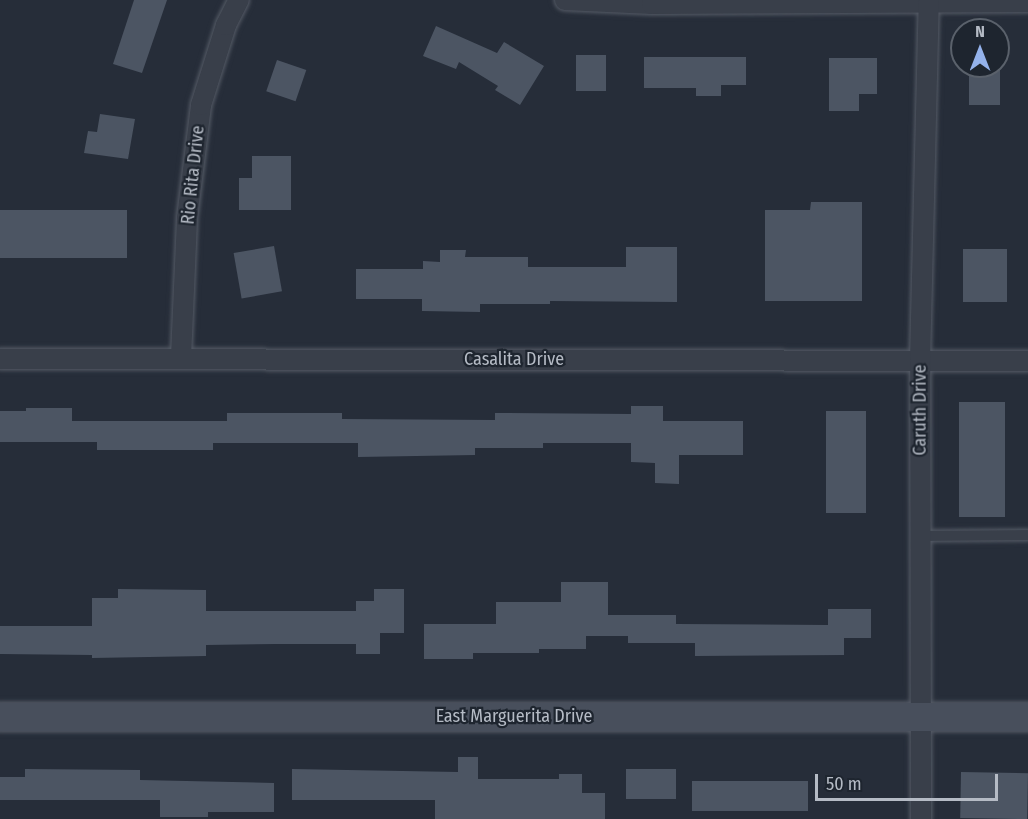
<!DOCTYPE html>
<html>
<head>
<meta charset="utf-8">
<style>
  body { margin:0 }
  #map { position:relative; width:1028px; height:819px; overflow:hidden; background:#262d39; font-family:"Fira Sans Condensed",sans-serif }
  div>[style] { position:absolute }
  [style*='--x'] { left:calc(var(--x)*1px); top:calc(var(--y)*1px); width:calc(var(--w)*1px); rotate:calc(var(--a)*1deg) }
  .building>* { inset:0; background:#4c5563; transform-origin:0 0 }
  .roads { filter:drop-shadow(0 0 2px #545a65) drop-shadow(0 0 2px #545a65) }
  .lane>* { height:10px; margin:-5px; padding:0 5px; transform-origin:5px; border-radius:5px; background:#393f4a }
  .street>* { height:20px; margin:-10px; padding:0 10px; transform-origin:10px; border-radius:10px; background:#393f4a }
  .secondary>* { height:28px; margin:-14px; padding:0 14px; transform-origin:14px; border-radius:14px; background:#484f5c }
  span { translate:-50% -50%; white-space:nowrap; text-align:center; line-height:1.15; -webkit-text-stroke:4.5px #1e252f; paint-order:stroke }
  .street-label { font-size:18px; color:#b5bbc5 }
  .north { position:absolute; left:950px; top:18px; width:60px; height:60px; box-sizing:border-box; background:#1e252f; border:2px solid #5a616b; border-radius:50%; rotate:0deg; font-size:16px; font-weight:700; line-height:24px; text-align:center; color:#b5bbc5 }
  .north::after { content:''; display:block; margin:auto; width:21px; height:27px; background:#94b2eb; clip-path:polygon(50% 0,100% 100%,50% 72%,0 100%) }
  .scale { position:absolute; left:815px; top:774px; width:183px; height:27px; box-sizing:border-box; border:3px solid #b5bbc5; border-top:0; padding-left:8px; font-size:18px; line-height:21px; white-space:nowrap; color:#b5bbc5; -webkit-text-stroke:4px #1e252f; paint-order:stroke }
</style>
</head>
<body>
<div id="map">
  <div class="building">
    <i style="clip-path:polygon(134px 0,167px 0,142px 73px,113px 64px)"></i>
    <i style="clip-path:polygon(436px 26px,497px 53px,504px 42px,544px 66px,520px 105px,495px 90px,498px 86px,459px 62px,456px 69px,423px 56px)"></i>
    <i style="left:576px;top:55px;width:30px;height:36px"></i>
    <i style="clip-path:polygon(644px 57px,746px 57px,746px 85px,721px 85px,721px 96px,696px 96px,696px 88px,644px 88px)"></i>
    <i style="clip-path:polygon(829px 58px,877px 58px,877px 94px,859px 94px,859px 111px,829px 111px)"></i>
    <i style="left:277px;top:60px;width:31px;height:33px;rotate:19deg"></i>
    <i style="left:969px;top:66px;width:31px;height:39px"></i>
    <i style="clip-path:polygon(100px 114px,135px 119px,128px 159px,84px 153px,88px 131px,97px 132px)"></i>
    <i style="clip-path:polygon(252px 156px,291px 156px,291px 210px,239px 210px,239px 178px,252px 178px)"></i>
    <i style="clip-path:polygon(811px 202px,862px 202px,862px 301px,765px 301px,765px 210px,810px 210px)"></i>
    <i style="left:0;top:210px;width:127px;height:48px"></i>
    <i style="left:274px;top:246px;width:46px;height:41px;rotate:80deg"></i>
    <i style="clip-path:polygon(626px 247px,677px 247px,677px 302px,550px 301px,550px 304px,480px 304px,480px 312px,422px 311px,422px 299px,356px 299px,356px 269px,423px 269px,423px 261px,440px 262px,440px 250px,466px 250px,465px 257px,528px 257px,528px 267px,626px 267px)"></i>
    <i style="left:963px;top:249px;width:44px;height:53px"></i>
    <i style="left:959px;top:402px;width:46px;height:115px"></i>
    <i style="clip-path:polygon(631px 406px,663px 406px,663px 421px,743px 421px,743px 455px,679px 455px,679px 484px,655px 483px,655px 463px,631px 462px,631px 443px,543px 443px,543px 448px,475px 448px,475px 455px,358px 457px,358px 443px,213px 443px,213px 450px,97px 450px,97px 442px,0 442px,0 411px,26px 411px,26px 408px,72px 408px,72px 421px,227px 421px,227px 413px,342px 413px,342px 419px,495px 420px,495px 413px,631px 414px)"></i>
    <i style="left:826px;top:411px;width:40px;height:102px"></i>
    <i style="clip-path:polygon(561px 582px,608px 582px,608px 615px,676px 615px,676px 624px,828px 625px,828px 609px,871px 609px,871px 638px,844px 638px,844px 655px,695px 656px,695px 643px,628px 643px,628px 636px,586px 636px,586px 649px,539px 649px,539px 653px,473px 653px,473px 659px,424px 659px,424px 624px,496px 624px,496px 602px,561px 602px)"></i>
    <i style="clip-path:polygon(118px 589px,206px 590px,206px 611px,356px 611px,356px 601px,374px 601px,374px 589px,404px 589px,404px 633px,380px 633px,380px 654px,356px 654px,356px 644px,276px 644px,206px 645px,206px 656px,92px 658px,92px 655px,0 654px,0 626px,92px 626px,92px 598px,118px 598px)"></i>
    <i style="clip-path:polygon(458px 757px,478px 757px,478px 779px,559px 779px,559px 774px,582px 774px,582px 793px,605px 793px,605px 819px,435px 819px,435px 800px,292px 800px,292px 769px,458px 772px)"></i>
    <i style="clip-path:polygon(25px 769px,140px 770px,140px 780px,274px 783px,274px 812px,208px 812px,208px 817px,160px 817px,160px 800px,0 800px,0 777px,25px 777px)"></i>
    <i style="left:626px;top:769px;width:50px;height:30px"></i>
    <i style="left:961px;top:772px;width:67px;height:46px;rotate:1deg"></i>
    <i style="left:692px;top:781px;width:116px;height:30px"></i>
  </div>
  <div class="roads">
    <div class="lane">
      <i style="--x:921;--y:536;--w:107;--a:-0.5"></i>
    </div>
    <div class="street">
      <i style="--x:565;--y:0;--w:87;--a:2.6"></i>
      <i style="--x:652;--y:4;--w:376;--a:-0.3"></i>
      <i style="--x:181;--y:357;--w:139;--a:-87.5"></i>
      <i style="--x:187;--y:218;--w:114;--a:-82.9"></i>
      <i style="--x:201;--y:105;--w:84;--a:-72.6"></i>
      <i style="--x:226;--y:25;--w:28;--a:-63"></i>
      <i style="--x:0;--y:359;--w:1028;--a:0.11"></i>
      <i style="--x:921;--y:819;--w:458;--a:-90.1"></i>
      <i style="--x:920;--y:361;--w:359;--a:-88.6"></i>
    </div>
    <div class="secondary">
      <i style="--x:0;--y:717;--w:1028;--a:0"></i>
    </div>
  </div>
  <div class="street-label">
    <span style="left:193px;top:175px;rotate:-84deg">Rio Rita Drive</span>
    <span style="left:514px;top:359px">Casalita Drive</span>
    <span style="left:920px;top:410px;rotate:-90deg">Caruth Drive</span>
    <span style="left:514px;top:716px">East Marguerita Drive</span>
  </div>
  <div class="north">N</div>
  <div class="scale">50 m</div>
</div>
</body>
</html>
